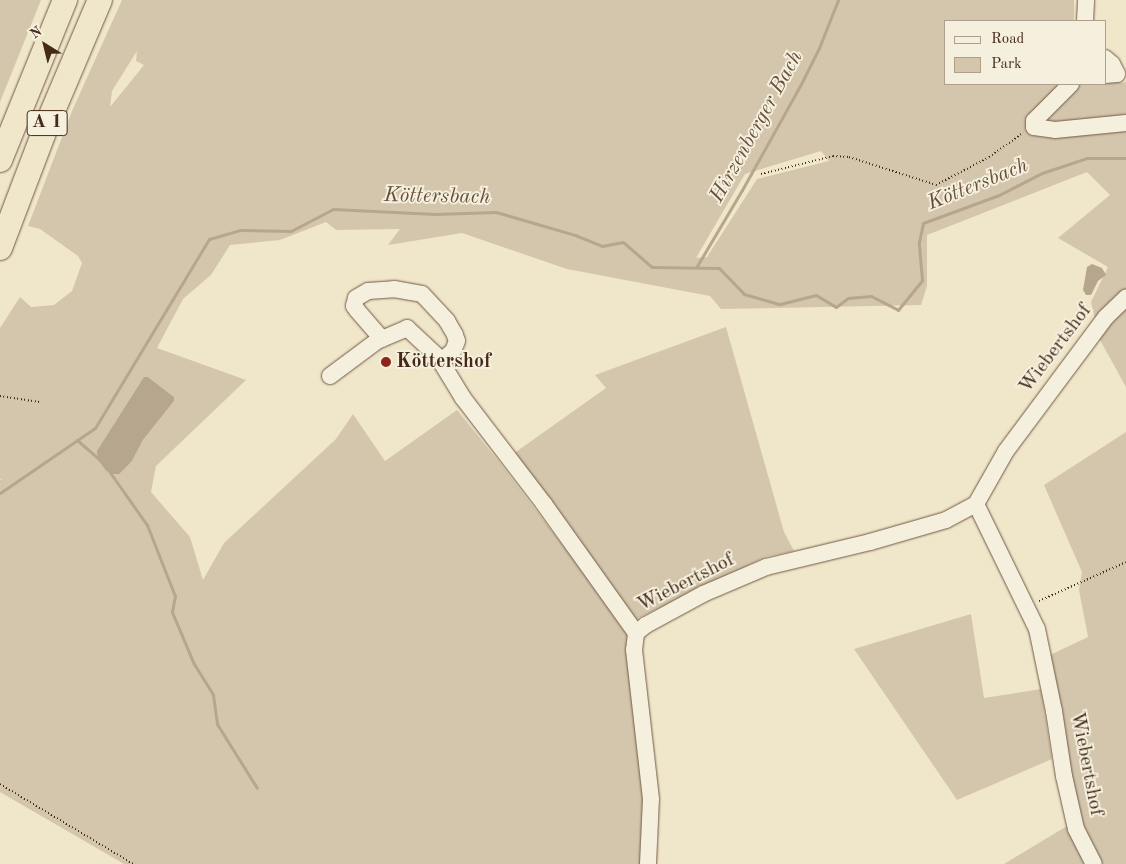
<!DOCTYPE html>
<html>
<head>
<meta charset="utf-8">
<style>
  body { margin:0 }
  #map { position:relative; width:1126px; height:864px; overflow:hidden; background:#f0e6ca; font-family:"Old Standard TT",serif }
  div>[style] { position:absolute }
  [style*='--x'] { left:calc(var(--x)*1px); top:calc(var(--y)*1px); width:calc(var(--w)*1px); rotate:calc(var(--a)*1deg) }
  .green>* { inset:0; background:#d3c6ac }
  .water>* { inset:0; background:#b6a68d }
  .stream>* { height:3px; margin:-1.5px; padding:0 1.5px; transform-origin:1.5px; border-radius:1.5px; background:#b6a68d }
  .path>* { height:2px; margin-top:-1px; transform-origin:0; background:repeating-linear-gradient(90deg,#452a18 0 1px,transparent 0 3.5px) }
  .roads { filter:drop-shadow(0 0 1px #705944) drop-shadow(0 0 1px #705944) }
  .minor>* { height:16px; margin:-8px; padding:0 8px; transform-origin:8px; border-radius:8px; background:#f5efdd }
  .highway>* { height:24px; margin:-12px; padding:0 12px; transform-origin:12px; border-radius:12px; background:#f0e6ca }
  .dots>* { width:14px; height:14px; translate:-50% -50%; box-sizing:border-box; border:2px solid #f5efdd; border-radius:50% }
  span { translate:-50% -50%; white-space:nowrap; text-align:center; line-height:1.15; -webkit-text-stroke:4px #f5efdd; paint-order:stroke }
  .shield-label span { padding:1px 4px; background:#f5efdd; border:1px solid; border-radius:4px; -webkit-text-stroke-width:0 }
  .shield-label { font-size:19px; color:#452a18; font-weight:700 }
  .street-label { font-size:20px; color:#452a18 }
  .poi-label { font-size:20px; color:#452a18; font-weight:700 }
  .left { translate:0 -50%; text-align:left }
  .water-label { font-size:21px; color:#674f3b; font-style:italic }
  .legend { position:absolute; left:944px; top:20px; width:162px; height:65px; box-sizing:border-box; background:#f5efdd; border:1px solid #afa08e; margin:0; padding:6px 9px; list-style:none; font-size:15px; color:#452a18 }
  .legend li { display:flex; align-items:center; gap:10px; height:25px }
  .legend b { width:25px; border:1px solid #afa08e }
  .north { position:absolute; left:20px; top:20px; width:50px; height:50px; -webkit-text-stroke:4px #f5efdd; paint-order:stroke; rotate:324deg; font-size:14px; font-weight:700; line-height:20px; text-align:center; color:#452a18 }
  .north::after { content:''; display:block; margin:auto; width:18px; height:22px; background:#452a18; clip-path:polygon(50% 0,100% 100%,50% 72%,0 100%) }
</style>
</head>
<body>
<div id="map">
  <div class="green">
    <i style="clip-path:polygon(0 0,41px 0,0 102px)"></i>
    <i style="clip-path:polygon(evenodd,122px 0,1074px 0,1074px 21px,945px 21px,945px 84px,1105px 84px,1105px 71px,1121px 83px,1126px 82px,1126px 387px,1100px 340px,1091px 302px,1108px 267px,1058px 238px,1110px 195px,1087px 172px,927px 235px,927px 286px,921px 305px,721px 309px,710px 296px,567px 269px,462px 233px,388px 245px,400px 229px,336px 230px,326px 222px,280px 240px,230px 245px,211px 275px,183px 299px,157px 348px,246px 380px,156px 466px,151px 492px,190px 537px,203px 580px,224px 543px,336px 439px,353px 414px,385px 461px,457px 410px,500px 463px,626px 628px,644px 800px,641px 864px,124px 864px,0 792px,0 480px,2px 480px,0 479px,0 328px,20px 297px,31px 307px,54px 305px,72px 291px,82px 263px,78px 256px,40px 229px,28px 226px,72px 111px,122px 0,137px 51px,136px 61px,144px 65px,110px 107px,112px 91px,137px 51px,122px 0,821px 151px,829px 161px,757px 179px,707px 257px,696px 258px,745px 174px,821px 151px,122px 0,148px 377px,174px 397px,174px 401px,143px 440px,132px 461px,113px 474px,106px 471px,98px 460px,148px 377px)"></i>
    <i style="clip-path:polygon(726px 327px,784px 532px,794px 551px,765px 557px,634px 620px,513px 454px,606px 388px,595px 375px)"></i>
    <i style="clip-path:polygon(1126px 432px,1126px 864px,1100px 864px,1080px 826px,1050px 655px,1088px 637px,1079px 590px,1082px 572px,1044px 485px)"></i>
    <i style="clip-path:polygon(971px 614px,984px 698px,1041px 689px,1052px 759px,957px 800px,854px 649px)"></i>
    <i style="clip-path:polygon(1067px 826px,1087px 864px,1004px 864px)"></i>
  </div>
  <div class="water">
    <i style="clip-path:polygon(1092px 264px,1102px 268px,1106px 275px,1098px 281px,1091px 295px,1086px 295px,1083px 290px,1087px 267px)"></i>
    <i style="clip-path:polygon(144px 377px,148px 377px,174px 397px,174px 401px,143px 440px,132px 461px,119px 474px,113px 474px,106px 471px,98px 460px,97px 451px)"></i>
  </div>
  <div class="stream">
    <i style="--x:697;--y:266;--w:88;--a:-59.4"></i>
    <i style="--x:742;--y:190;--w:121;--a:-60.9"></i>
    <i style="--x:801;--y:84;--w:40;--a:-63.4"></i>
    <i style="--x:819;--y:48;--w:52;--a:-68.4"></i>
    <i style="--x:77;--y:440;--w:30;--a:41"></i>
    <i style="--x:109;--y:471;--w:66;--a:54.9"></i>
    <i style="--x:147;--y:525;--w:76;--a:68.5"></i>
    <i style="--x:175;--y:596;--w:16;--a:101"></i>
    <i style="--x:172;--y:612;--w:56;--a:67.1"></i>
    <i style="--x:194;--y:664;--w:36;--a:58"></i>
    <i style="--x:213;--y:695;--w:29;--a:82"></i>
    <i style="--x:217;--y:724;--w:75;--a:58"></i>
    <i style="--x:0;--y:493;--w:115;--a:-34.4"></i>
    <i style="--x:95;--y:428;--w:221;--a:-58.9"></i>
    <i style="--x:209;--y:239;--w:32;--a:-16"></i>
    <i style="--x:240;--y:230;--w:51;--a:1.1"></i>
    <i style="--x:291;--y:231;--w:47;--a:-27.6"></i>
    <i style="--x:333;--y:209;--w:102;--a:2.8"></i>
    <i style="--x:435;--y:214;--w:61;--a:-1.9"></i>
    <i style="--x:496;--y:212;--w:82;--a:16.2"></i>
    <i style="--x:575;--y:235;--w:29;--a:22"></i>
    <i style="--x:602;--y:246;--w:21;--a:-11"></i>
    <i style="--x:623;--y:242;--w:38;--a:41"></i>
    <i style="--x:652;--y:267;--w:67;--a:0.9"></i>
    <i style="--x:719;--y:268;--w:36;--a:46"></i>
    <i style="--x:744;--y:294;--w:37;--a:16"></i>
    <i style="--x:780;--y:304;--w:37;--a:-14"></i>
    <i style="--x:816;--y:295;--w:23;--a:31"></i>
    <i style="--x:836;--y:307;--w:15;--a:-37"></i>
    <i style="--x:848;--y:298;--w:23;--a:-5"></i>
    <i style="--x:871;--y:296;--w:30;--a:27"></i>
    <i style="--x:898;--y:310;--w:38;--a:-51"></i>
    <i style="--x:922;--y:280;--w:38;--a:-95"></i>
    <i style="--x:919;--y:242;--w:19;--a:-78"></i>
    <i style="--x:923;--y:223;--w:81;--a:-20.2"></i>
    <i style="--x:999;--y:195;--w:48;--a:-27.1"></i>
    <i style="--x:1042;--y:173;--w:47;--a:-18.4"></i>
    <i style="--x:1087;--y:158;--w:39;--a:0"></i>
  </div>
  <div class="path">
    <i style="--x:761;--y:174;--w:74;--a:-14"></i>
    <i style="--x:833;--y:156;--w:16;--a:4"></i>
    <i style="--x:849;--y:157;--w:91;--a:17.8"></i>
    <i style="--x:936;--y:185;--w:60;--a:-27.8"></i>
    <i style="--x:989;--y:157;--w:42;--a:-35.2"></i>
    <i style="--x:0;--y:396;--w:40;--a:8.5"></i>
    <i style="--x:1039;--y:601;--w:95;--a:-24.1"></i>
    <i style="--x:0;--y:784;--w:155;--a:31"></i>
  </div>
  <div class="roads">
    <div class="minor">
      <i style="--x:1085;--y:21;--w:21;--a:-87"></i>
      <i style="--x:1105;--y:58;--w:9;--a:41"></i>
      <i style="--x:1112;--y:64;--w:11;--a:63"></i>
      <i style="--x:1117;--y:74;--w:12;--a:175"></i>
      <i style="--x:1071;--y:84;--w:52;--a:135"></i>
      <i style="--x:1034;--y:121;--w:6;--a:90"></i>
      <i style="--x:1034;--y:127;--w:21;--a:8"></i>
      <i style="--x:1055;--y:130;--w:71;--a:-5.6"></i>
      <i style="--x:382;--y:339;--w:38;--a:-131"></i>
      <i style="--x:357;--y:310;--w:5;--a:-127"></i>
      <i style="--x:354;--y:306;--w:8;--a:-76"></i>
      <i style="--x:356;--y:298;--w:14;--a:-30"></i>
      <i style="--x:368;--y:291;--w:26;--a:-4"></i>
      <i style="--x:394;--y:289;--w:28;--a:10"></i>
      <i style="--x:422;--y:294;--w:37;--a:47"></i>
      <i style="--x:447;--y:321;--w:16;--a:60"></i>
      <i style="--x:455;--y:335;--w:6;--a:72"></i>
      <i style="--x:457;--y:341;--w:11;--a:112"></i>
      <i style="--x:453;--y:351;--w:16;--a:140"></i>
      <i style="--x:330;--y:376;--w:59;--a:-36.7"></i>
      <i style="--x:377;--y:341;--w:33;--a:-23"></i>
      <i style="--x:407;--y:328;--w:42;--a:43.1"></i>
      <i style="--x:438;--y:357;--w:48;--a:58.6"></i>
      <i style="--x:463;--y:398;--w:133;--a:52.6"></i>
      <i style="--x:544;--y:504;--w:158;--a:54.5"></i>
      <i style="--x:976;--y:504;--w:139;--a:64"></i>
      <i style="--x:1037;--y:629;--w:84;--a:78.3"></i>
      <i style="--x:1054;--y:711;--w:66;--a:81.3"></i>
      <i style="--x:1064;--y:776;--w:54;--a:77.2"></i>
      <i style="--x:1076;--y:829;--w:39;--a:63"></i>
      <i style="--x:648;--y:864;--w:65;--a:-87.4"></i>
      <i style="--x:651;--y:799;--w:150;--a:-96.5"></i>
      <i style="--x:634;--y:650;--w:17;--a:-83"></i>
      <i style="--x:636;--y:633;--w:13;--a:-39"></i>
      <i style="--x:646;--y:625;--w:65;--a:-28.5"></i>
      <i style="--x:703;--y:594;--w:69;--a:-23.2"></i>
      <i style="--x:766;--y:567;--w:107;--a:-13.5"></i>
      <i style="--x:870;--y:542;--w:79;--a:-16.1"></i>
      <i style="--x:946;--y:520;--w:34;--a:-28"></i>
      <i style="--x:976;--y:504;--w:61;--a:-60.5"></i>
      <i style="--x:1006;--y:451;--w:167;--a:-53.3"></i>
      <i style="--x:1106;--y:317;--w:28;--a:-44"></i>
    </div>
    <div class="highway">
      <i style="--x:0;--y:160;--w:173;--a:-67.9"></i>
      <i style="--x:0;--y:248;--w:129;--a:-69.2"></i>
      <i style="--x:46;--y:127;--w:138;--a:-67"></i>
    </div>
  </div>
  <div class="dots">
    <i style="left:386px;top:362px;background:#8f2418"></i>
  </div>
  <div class="shield-label">
    <span style="left:47px;top:123px">A 1</span>
  </div>
  <div class="street-label">
    <span style="left:1056px;top:349px;rotate:-53deg">Wiebertshof</span>
    <span style="left:686px;top:583px;rotate:-27deg">Wiebertshof</span>
    <span style="left:1086px;top:764px;rotate:79deg">Wiebertshof</span>
  </div>
  <div class="poi-label">
    <span class="left" style="left:396px;top:362px">Köttershof</span>
  </div>
  <div class="water-label">
    <span style="left:757px;top:127px;rotate:-61deg">Hirzenberger Bach</span>
    <span style="left:978px;top:185px;rotate:-22deg">Köttersbach</span>
    <span style="left:437px;top:197px;rotate:1deg">Köttersbach</span>
  </div>
  <ul class="legend">
  <li><b style="height:6px;background:#f5efdd"></b>Road</li>
  <li><b style="height:14px;background:#d3c6ac"></b>Park</li>
  </ul>
  <div class="north">N</div>
</div>
</body>
</html>
